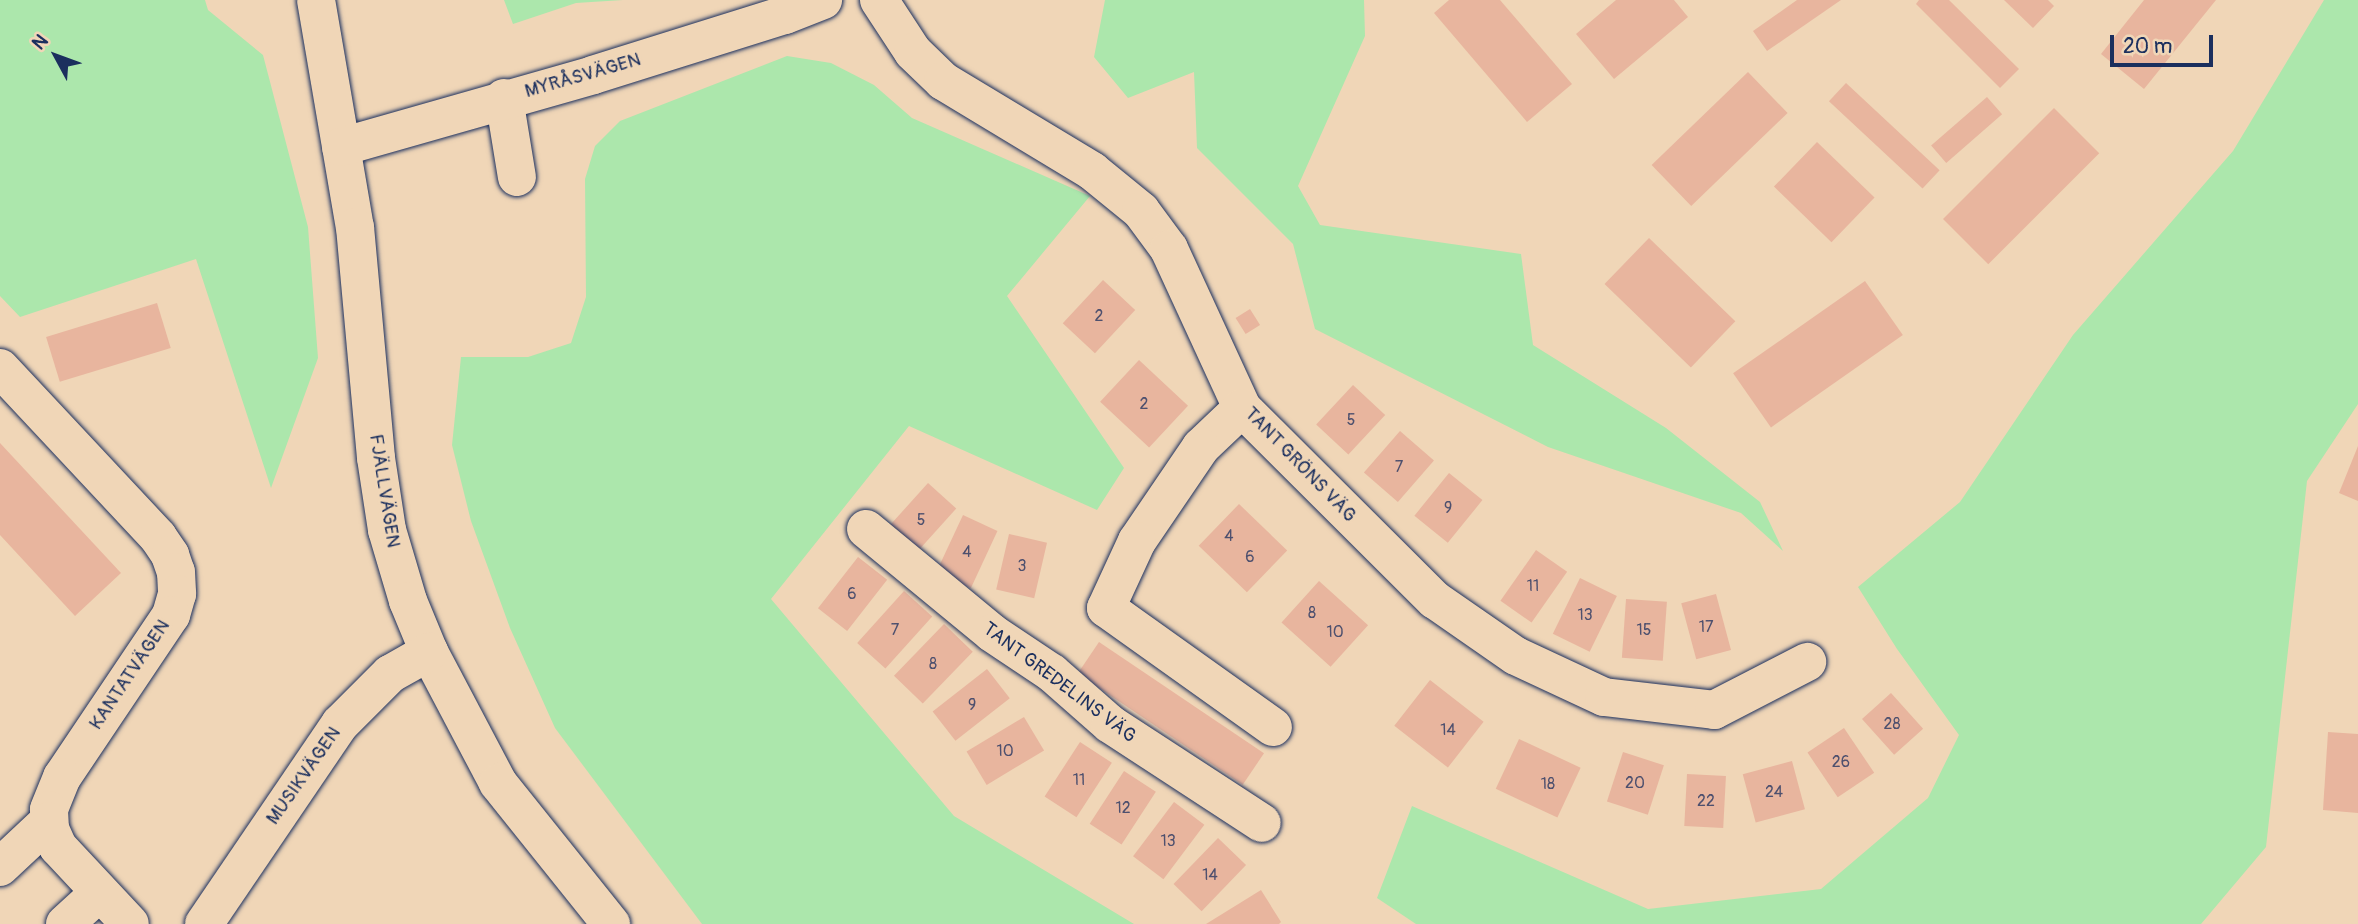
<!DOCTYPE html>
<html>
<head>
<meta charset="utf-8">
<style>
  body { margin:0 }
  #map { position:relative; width:2358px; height:924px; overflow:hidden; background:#f0d6b7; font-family:Pangolin,sans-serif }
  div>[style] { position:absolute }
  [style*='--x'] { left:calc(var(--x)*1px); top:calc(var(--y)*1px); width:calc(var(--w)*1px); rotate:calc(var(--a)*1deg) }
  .green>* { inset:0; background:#ace7ac }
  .building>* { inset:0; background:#e8b59e; transform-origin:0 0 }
  .roads { filter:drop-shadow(0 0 2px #1b2f5e) drop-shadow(0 0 2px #1b2f5e) }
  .minor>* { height:38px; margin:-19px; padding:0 19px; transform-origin:19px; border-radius:19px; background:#f0d6b7 }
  span { translate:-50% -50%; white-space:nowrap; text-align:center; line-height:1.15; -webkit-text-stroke:5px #f0d6b7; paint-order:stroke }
  .number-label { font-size:16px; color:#4e506e }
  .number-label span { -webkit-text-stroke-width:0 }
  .street-label { font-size:19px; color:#1b2f5e }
  .north { position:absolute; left:21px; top:21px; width:70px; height:70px; -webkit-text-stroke:5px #f0d6b7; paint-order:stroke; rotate:311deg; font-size:19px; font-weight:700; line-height:28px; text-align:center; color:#1b2f5e }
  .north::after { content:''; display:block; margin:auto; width:24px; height:32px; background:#1b2f5e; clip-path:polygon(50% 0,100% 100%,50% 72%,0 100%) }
  .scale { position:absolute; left:2110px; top:35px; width:103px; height:32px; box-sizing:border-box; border:4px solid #1b2f5e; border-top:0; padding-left:9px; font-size:21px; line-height:24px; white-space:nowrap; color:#1b2f5e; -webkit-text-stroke:5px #f0d6b7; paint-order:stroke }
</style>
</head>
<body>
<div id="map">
  <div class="green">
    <i style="clip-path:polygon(0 0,205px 0,208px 10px,263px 55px,308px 227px,318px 358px,271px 488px,196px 259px,20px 317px,0 296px)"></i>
    <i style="clip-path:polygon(504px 0,623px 0,576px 3px,513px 24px)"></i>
    <i style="clip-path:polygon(1105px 0,1364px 0,1365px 36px,1298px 186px,1320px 225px,1521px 254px,1533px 345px,1666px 428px,1760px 502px,1783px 551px,1741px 513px,1548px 447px,1315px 329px,1293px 244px,1197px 148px,1194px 72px,1128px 98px,1094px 57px)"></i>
    <i style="clip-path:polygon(2324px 0,2358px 0,2358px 404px,2307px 481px,2266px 847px,2201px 924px,1416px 924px,1377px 898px,1412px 806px,1648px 909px,1821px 889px,1928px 798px,1959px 735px,1897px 649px,1858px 587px,1960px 502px,2073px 335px,2233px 151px)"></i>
    <i style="clip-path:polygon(787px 56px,831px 63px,874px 85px,912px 118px,1090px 196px,1007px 296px,1124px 468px,1097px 510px,909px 426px,771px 599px,954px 816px,1134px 924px,702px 924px,555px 728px,510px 628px,471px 521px,452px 445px,461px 357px,528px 357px,571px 343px,586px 297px,585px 179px,595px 146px,620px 121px)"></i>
  </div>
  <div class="building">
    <i style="clip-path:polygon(1449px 0,1500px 0,1572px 84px,1527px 122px,1434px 13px)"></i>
    <i style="clip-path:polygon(1616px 0,1674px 0,1688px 17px,1614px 79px,1576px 34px)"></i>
    <i style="clip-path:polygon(1797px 0,1841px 0,1767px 51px,1753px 31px)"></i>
    <i style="clip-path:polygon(1919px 0,1949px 0,2019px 69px,2000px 88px,1916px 4px)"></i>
    <i style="clip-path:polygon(2004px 0,2048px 0,2054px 6px,2033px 28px)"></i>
    <i style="clip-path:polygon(2144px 0,2216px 0,2144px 89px,2101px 54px)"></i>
    <i style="left:1748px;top:72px;width:57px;height:134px;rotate:46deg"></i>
    <i style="left:1846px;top:83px;width:128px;height:25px;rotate:43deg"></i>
    <i style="left:1987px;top:97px;width:23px;height:74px;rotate:49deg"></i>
    <i style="left:2054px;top:108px;width:64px;height:157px;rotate:45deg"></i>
    <i style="left:1817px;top:142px;width:80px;height:62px;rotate:44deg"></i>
    <i style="left:1649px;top:238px;width:120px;height:64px;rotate:44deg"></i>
    <i style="left:1103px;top:280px;width:44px;height:59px;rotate:43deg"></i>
    <i style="left:1865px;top:281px;width:66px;height:161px;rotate:55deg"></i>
    <i style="left:157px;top:303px;width:47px;height:116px;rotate:73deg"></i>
    <i style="left:1250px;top:309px;width:19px;height:17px;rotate:58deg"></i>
    <i style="left:1139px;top:360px;width:67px;height:57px;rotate:43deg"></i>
    <i style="left:1353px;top:385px;width:44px;height:54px;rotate:43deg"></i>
    <i style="left:1400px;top:431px;width:45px;height:55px;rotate:41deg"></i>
    <i style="clip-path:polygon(0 443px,121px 573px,75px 616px,0 535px)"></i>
    <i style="clip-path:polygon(2358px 446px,2358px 501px,2339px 493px)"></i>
    <i style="left:1449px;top:473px;width:43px;height:55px;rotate:39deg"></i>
    <i style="left:928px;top:483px;width:38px;height:65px;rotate:42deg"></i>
    <i style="left:1239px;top:504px;width:67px;height:58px;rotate:44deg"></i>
    <i style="left:963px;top:515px;width:38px;height:63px;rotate:25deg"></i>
    <i style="left:1009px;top:534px;width:39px;height:57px;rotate:13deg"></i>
    <i style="left:1536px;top:550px;width:38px;height:62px;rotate:35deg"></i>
    <i style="left:858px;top:557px;width:37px;height:65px;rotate:38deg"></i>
    <i style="left:1580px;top:578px;width:41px;height:62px;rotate:26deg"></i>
    <i style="left:1319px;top:581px;width:66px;height:56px;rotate:42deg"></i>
    <i style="left:904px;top:591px;width:38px;height:70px;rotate:42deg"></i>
    <i style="left:1716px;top:594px;width:58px;height:36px;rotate:75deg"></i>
    <i style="left:1626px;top:599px;width:41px;height:59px;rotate:4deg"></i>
    <i style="left:944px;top:624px;width:40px;height:72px;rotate:44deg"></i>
    <i style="left:1099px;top:642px;width:199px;height:38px;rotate:34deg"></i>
    <i style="left:987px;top:669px;width:37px;height:69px;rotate:52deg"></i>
    <i style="left:1430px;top:680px;width:68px;height:58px;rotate:38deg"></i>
    <i style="left:1891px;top:693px;width:48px;height:39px;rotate:48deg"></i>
    <i style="left:1024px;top:717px;width:39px;height:67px;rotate:59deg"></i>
    <i style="left:1844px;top:728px;width:54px;height:44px;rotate:56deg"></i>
    <i style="clip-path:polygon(2328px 732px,2358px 734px,2358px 813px,2323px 810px)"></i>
    <i style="left:1519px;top:739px;width:68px;height:55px;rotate:25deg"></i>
    <i style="left:1080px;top:742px;width:38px;height:65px;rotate:33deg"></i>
    <i style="left:1623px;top:752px;width:43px;height:52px;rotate:18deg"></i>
    <i style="left:1792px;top:761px;width:50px;height:51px;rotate:75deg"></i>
    <i style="left:1124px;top:771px;width:38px;height:63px;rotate:33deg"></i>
    <i style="left:1687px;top:774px;width:39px;height:52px;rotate:3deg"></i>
    <i style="left:1174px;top:802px;width:38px;height:68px;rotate:37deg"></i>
    <i style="left:1218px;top:838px;width:39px;height:64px;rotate:44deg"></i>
    <i style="clip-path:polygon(1261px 890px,1281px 922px,1279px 924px,1206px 924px)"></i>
  </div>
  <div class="roads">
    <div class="minor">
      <i style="--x:316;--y:0;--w:230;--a:80.3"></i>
      <i style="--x:355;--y:227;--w:232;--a:84.8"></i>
      <i style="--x:376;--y:458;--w:73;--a:81.3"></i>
      <i style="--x:387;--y:530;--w:74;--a:73.5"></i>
      <i style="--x:408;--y:601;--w:55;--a:67.6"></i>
      <i style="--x:429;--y:652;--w:148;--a:62.2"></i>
      <i style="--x:498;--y:783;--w:181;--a:51.3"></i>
      <i style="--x:879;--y:0;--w:62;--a:56.8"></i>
      <i style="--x:913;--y:52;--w:42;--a:44"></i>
      <i style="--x:943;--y:81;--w:174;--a:31.1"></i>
      <i style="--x:1092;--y:171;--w:63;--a:39.2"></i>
      <i style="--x:1141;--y:211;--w:47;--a:53.6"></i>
      <i style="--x:1169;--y:249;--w:175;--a:65.3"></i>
      <i style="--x:1242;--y:408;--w:272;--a:44.9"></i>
      <i style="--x:1435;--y:600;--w:98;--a:34.7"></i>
      <i style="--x:1516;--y:656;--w:97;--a:25"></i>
      <i style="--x:1604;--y:697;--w:111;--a:6.7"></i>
      <i style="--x:1714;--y:710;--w:105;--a:-27.3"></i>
      <i style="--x:504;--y:98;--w:80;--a:80.7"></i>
      <i style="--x:341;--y:147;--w:262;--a:-15.9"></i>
      <i style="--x:593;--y:75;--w:201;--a:-17.4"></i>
      <i style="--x:785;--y:15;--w:41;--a:-21.5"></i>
      <i style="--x:0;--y:368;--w:231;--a:46.9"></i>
      <i style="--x:158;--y:537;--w:22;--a:56"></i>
      <i style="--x:170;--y:555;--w:18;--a:71"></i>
      <i style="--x:176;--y:572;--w:22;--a:87"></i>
      <i style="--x:177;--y:594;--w:22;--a:106"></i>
      <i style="--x:171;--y:615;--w:195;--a:123.9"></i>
      <i style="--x:62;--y:777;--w:35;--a:112"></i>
      <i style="--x:49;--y:810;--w:19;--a:87"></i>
      <i style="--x:50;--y:829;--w:20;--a:66"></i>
      <i style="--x:58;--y:847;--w:105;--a:46.9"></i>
      <i style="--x:1242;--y:408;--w:57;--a:136.4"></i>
      <i style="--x:1201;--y:447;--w:114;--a:124.2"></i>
      <i style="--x:1137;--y:541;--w:74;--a:114.8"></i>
      <i style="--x:1106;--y:608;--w:205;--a:35.5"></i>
      <i style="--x:866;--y:529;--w:163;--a:39.5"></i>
      <i style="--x:992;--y:633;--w:72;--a:33.7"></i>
      <i style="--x:1052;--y:673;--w:77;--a:41.3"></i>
      <i style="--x:1110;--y:724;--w:181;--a:33.1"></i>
      <i style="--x:0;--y:867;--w:67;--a:-43.2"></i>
      <i style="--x:65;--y:924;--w:46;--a:-42.4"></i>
      <i style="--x:204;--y:924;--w:242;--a:-55.8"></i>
      <i style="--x:340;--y:724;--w:71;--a:-45"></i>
      <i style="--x:390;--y:674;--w:45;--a:-29.4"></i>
    </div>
  </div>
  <div class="number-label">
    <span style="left:1099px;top:316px">2</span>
    <span style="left:1144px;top:404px">2</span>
    <span style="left:1351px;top:420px">5</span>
    <span style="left:1399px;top:467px">7</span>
    <span style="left:1448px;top:508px">9</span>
    <span style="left:921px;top:520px">5</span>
    <span style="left:1229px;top:536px">4</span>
    <span style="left:967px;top:552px">4</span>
    <span style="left:1250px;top:557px">6</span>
    <span style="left:1022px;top:566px">3</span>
    <span style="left:1533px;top:586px">11</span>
    <span style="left:852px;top:594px">6</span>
    <span style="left:1312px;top:613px">8</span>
    <span style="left:1585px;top:615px">13</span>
    <span style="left:1706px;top:627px">17</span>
    <span style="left:895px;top:630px">7</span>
    <span style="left:1644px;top:630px">15</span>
    <span style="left:1335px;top:632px">10</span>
    <span style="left:933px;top:664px">8</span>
    <span style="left:972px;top:705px">9</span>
    <span style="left:1892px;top:724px">28</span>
    <span style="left:1448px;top:730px">14</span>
    <span style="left:1005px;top:751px">10</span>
    <span style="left:1841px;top:762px">26</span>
    <span style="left:1079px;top:780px">11</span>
    <span style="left:1635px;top:783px">20</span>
    <span style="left:1548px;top:784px">18</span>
    <span style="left:1774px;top:792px">24</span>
    <span style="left:1706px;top:801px">22</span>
    <span style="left:1123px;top:808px">12</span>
    <span style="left:1168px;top:841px">13</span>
    <span style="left:1210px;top:875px">14</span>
  </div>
  <div class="street-label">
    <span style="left:583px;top:76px;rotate:-16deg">MYRÅSVÄGEN</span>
    <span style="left:1300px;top:465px;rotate:46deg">TANT GRÖNS VÄG</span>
    <span style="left:384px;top:491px;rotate:81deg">FJÄLLVÄGEN</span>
    <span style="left:130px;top:675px;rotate:-56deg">KANTATVÄGEN</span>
    <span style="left:1059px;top:683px;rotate:37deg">TANT GREDELINS VÄG</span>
    <span style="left:304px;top:776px;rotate:-55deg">MUSIKVÄGEN</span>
  </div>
  <div class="north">N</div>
  <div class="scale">20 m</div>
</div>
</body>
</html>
